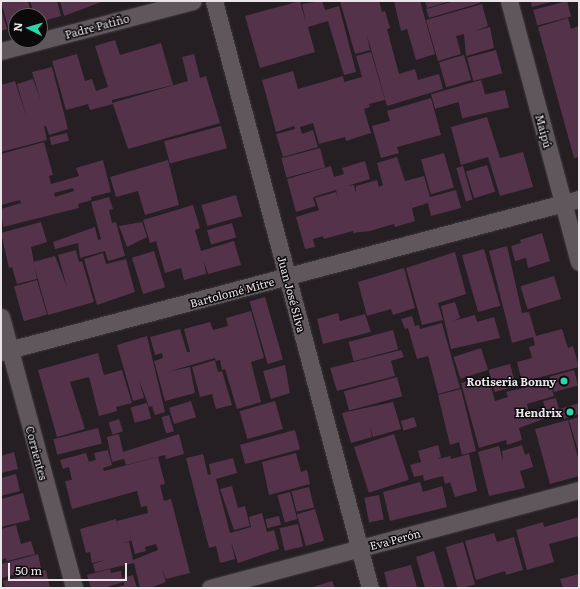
<!DOCTYPE html>
<html>
<head>
<meta charset="utf-8">
<style>
  body { margin:0 }
  #map { position:relative; width:580px; height:589px; overflow:hidden; background:#251e23; font-family:Literata,serif }
  div>[style] { position:absolute }
  [style*='--x'] { left:calc(var(--x)*1px); top:calc(var(--y)*1px); width:calc(var(--w)*1px); rotate:calc(var(--a)*1deg) }
  .building>* { inset:0; background:#54334a; transform-origin:0 0 }
  .roads { filter:drop-shadow(0 0 1px #3e393c) drop-shadow(0 0 1px #3e393c) }
  .street>* { height:17px; margin:-8.5px; padding:0 8.5px; transform-origin:8.5px; border-radius:8.5px; background:#5f575c }
  .dots>* { width:11px; height:11px; translate:-50% -50%; box-sizing:border-box; border:2px solid #0c090b; border-radius:50% }
  span { translate:-50% -50%; white-space:nowrap; text-align:center; line-height:1.15; -webkit-text-stroke:3px #0c090b; paint-order:stroke }
  .street-label { font-size:11px; color:#e9e5e8 }
  .poi-label { font-size:11px; color:#e9e5e8; font-weight:700 }
  .right { translate:-100% -50%; text-align:right }
  .frame { position:absolute; inset:0; border:2px solid #e9e5e8; pointer-events:none }
  .north { position:absolute; left:8px; top:8px; width:40px; height:40px; box-sizing:border-box; background:#0c090b; border:1px solid #646163; border-radius:50%; rotate:275deg; font-size:11px; font-weight:700; line-height:16px; text-align:center; color:#e9e5e8 }
  .north::after { content:''; display:block; margin:auto; width:14px; height:18px; background:#2ed4aa; clip-path:polygon(50% 0,100% 100%,50% 72%,0 100%) }
  .scale { position:absolute; left:8px; top:563px; width:119px; height:18px; box-sizing:border-box; border:2px solid #e9e5e8; border-top:0; padding-left:5px; font-size:12px; line-height:14px; white-space:nowrap; color:#e9e5e8; -webkit-text-stroke:3px #0c090b; paint-order:stroke }
</style>
</head>
<body>
<div id="map">
  <div class="building">
    <i style="clip-path:polygon(1px 1px,28px 1px,32px 16px,16px 16px,16px 25px,8px 27px)"></i>
    <i style="clip-path:polygon(30px 1px,57px 1px,61px 16px,40px 22px,40px 16px,35px 16px)"></i>
    <i style="clip-path:polygon(60px 1px,104px 1px,64px 16px)"></i>
    <i style="clip-path:polygon(300px 1px,306px 23px,302px 4px,322px 1px,325px 10px,339px 6px,356px 72px,344px 75px,328px 21px,308px 27px,315px 52px,260px 68px,245px 16px)"></i>
    <i style="clip-path:polygon(340px 1px,379px 1px,382px 12px,385px 11px,390px 28px,387px 29px,399px 74px,415px 69px,418px 80px,439px 74px,443px 89px,387px 106px,367px 35px,370px 50px,355px 54px)"></i>
    <i style="clip-path:polygon(394px 1px,420px 1px,435px 54px,416px 60px,407px 29px,401px 31px)"></i>
    <i style="clip-path:polygon(425px 1px,451px 1px,427px 8px)"></i>
    <i style="clip-path:polygon(455px 1px,479px 1px,480px 3px,429px 18px,426px 9px)"></i>
    <i style="clip-path:polygon(531px 1px,555px 1px,532px 7px)"></i>
    <i style="left:567px;top:1px;width:16px;height:35px;rotate:75deg"></i>
    <i style="clip-path:polygon(482px 4px,488px 26px,475px 31px,490px 27px,494px 48px,466px 56px,464px 34px,456px 36px,461px 54px,438px 61px,426px 20px)"></i>
    <i style="clip-path:polygon(1px 9px,7px 29px,1px 31px)"></i>
    <i style="clip-path:polygon(568px 18px,571px 29px,579px 26px,579px 157px,574px 158px,538px 27px)"></i>
    <i style="clip-path:polygon(115px 40px,120px 55px,161px 43px,173px 85px,112px 100px,112px 103px,188px 81px,182px 57px,194px 54px,200px 78px,206px 76px,220px 123px,128px 149px,113px 104px,90px 110px,88px 104px,66px 110px,52px 61px,77px 54px,85px 81px,92px 79px,96px 91px,108px 87px,95px 46px)"></i>
    <i style="left:496px;top:50px;width:24px;height:30px;rotate:75deg"></i>
    <i style="clip-path:polygon(371px 52px,385px 100px,369px 104px,370px 107px,364px 109px,371px 133px,346px 141px,345px 137px,319px 144px,313px 123px,300px 127px,302px 134px,313px 130px,318px 147px,283px 157px,276px 134px,295px 129px,294px 126px,276px 132px,262px 80px,293px 71px,298px 89px,343px 76px,344px 82px,362px 77px,356px 56px)"></i>
    <i style="left:464px;top:55px;width:26px;height:26px;rotate:74deg"></i>
    <i style="clip-path:polygon(52px 67px,68px 129px,49px 135px,46px 126px,44px 126px,47px 140px,1px 152px,1px 85px,15px 81px,27px 119px,17px 84px,33px 79px,41px 101px,32px 72px)"></i>
    <i style="left:481px;top:80px;width:15px;height:52px;rotate:74deg"></i>
    <i style="left:505px;top:90px;width:18px;height:48px;rotate:77deg"></i>
    <i style="clip-path:polygon(431px 98px,441px 135px,397px 147px,399px 153px,381px 158px,372px 126px,390px 121px,387px 111px)"></i>
    <i style="clip-path:polygon(487px 117px,500px 158px,523px 152px,533px 187px,500px 196px,488px 157px,461px 165px,451px 127px)"></i>
    <i style="left:221px;top:126px;width:23px;height:59px;rotate:75deg"></i>
    <i style="left:67px;top:133px;width:8px;height:18px;rotate:76deg"></i>
    <i style="clip-path:polygon(evenodd,44px 142px,53px 175px,49px 176px,51px 184px,79px 176px,76px 168px,103px 160px,111px 192px,91px 197px,92px 200px,78px 204px,79px 208px,3px 227px,1px 209px,21px 203px,20px 200px,1px 205px,1px 154px,44px 142px,73px 188px,74px 191px,55px 197px,54px 193px,73px 188px)"></i>
    <i style="left:320px;top:148px;width:20px;height:40px;rotate:75deg"></i>
    <i style="left:444px;top:153px;width:36px;height:24px;rotate:74deg"></i>
    <i style="clip-path:polygon(397px 157px,405px 181px,424px 176px,430px 197px,456px 190px,461px 208px,431px 216px,428px 203px,412px 208px,408px 192px,415px 221px,395px 227px,394px 224px,370px 231px,353px 233px,353px 231px,324px 239px,323px 236px,313px 239px,315px 247px,305px 249px,296px 217px,319px 210px,315px 198px,336px 192px,339px 201px,336px 190px,316px 196px,313px 198px,316px 206px,296px 212px,287px 179px,331px 166px,334px 177px,344px 174px,342px 168px,365px 161px,370px 179px,347px 186px,354px 185px,356px 193px,356px 186px,377px 180px,379px 187px,383px 185px,377px 163px)"></i>
    <i style="clip-path:polygon(168px 160px,179px 205px,145px 215px,138px 191px,116px 197px,110px 177px)"></i>
    <i style="left:487px;top:165px;width:28px;height:22px;rotate:73deg"></i>
    <i style="left:463px;top:166px;width:35px;height:7px;rotate:74deg"></i>
    <i style="left:236px;top:195px;width:22px;height:36px;rotate:74deg"></i>
    <i style="clip-path:polygon(109px 197px,113px 209px,109px 210px,112px 223px,116px 222px,125px 256px,108px 261px,105px 251px,80px 258px,78px 243px,55px 249px,53px 242px,95px 227px,98px 240px,101px 239px,91px 202px)"></i>
    <i style="clip-path:polygon(193px 205px,200px 228px,195px 230px,201px 251px,234px 241px,241px 265px,208px 274px,204px 261px,206px 274px,184px 280px,181px 268px,165px 273px,156px 241px,150px 243px,143px 220px)"></i>
    <i style="clip-path:polygon(41px 222px,47px 242px,31px 247px,37px 279px,17px 284px,12px 267px,9px 268px,1px 233px)"></i>
    <i style="clip-path:polygon(142px 222px,147px 237px,127px 247px,119px 226px)"></i>
    <i style="left:232px;top:223px;width:15px;height:26px;rotate:74deg"></i>
    <i style="clip-path:polygon(542px 233px,550px 261px,528px 268px,526px 258px,515px 261px,511px 246px,521px 243px,520px 240px)"></i>
    <i style="clip-path:polygon(507px 246px,522px 313px,529px 312px,536px 336px,562px 329px,568px 348px,573px 346px,579px 367px,522px 382px,517px 362px,532px 358px,529px 347px,535px 345px,533px 337px,512px 343px,489px 251px)"></i>
    <i style="left:484px;top:249px;width:59px;height:23px;rotate:74deg"></i>
    <i style="clip-path:polygon(76px 250px,79px 262px,82px 261px,94px 302px,48px 315px,33px 262px,55px 256px,67px 287px,58px 255px)"></i>
    <i style="left:154px;top:251px;width:38px;height:23px;rotate:73deg"></i>
    <i style="clip-path:polygon(455px 252px,466px 294px,438px 303px,437px 300px,443px 320px,422px 325px,406px 268px)"></i>
    <i style="clip-path:polygon(103px 253px,106px 264px,126px 259px,135px 292px,97px 305px,84px 259px)"></i>
    <i style="clip-path:polygon(404px 268px,415px 308px,393px 315px,391px 309px,367px 316px,358px 282px)"></i>
    <i style="left:554px;top:276px;width:24px;height:35px;rotate:73deg"></i>
    <i style="left:37px;top:280px;width:36px;height:24px;rotate:74deg"></i>
    <i style="left:265px;top:297px;width:65px;height:16px;rotate:74deg"></i>
    <i style="clip-path:polygon(455px 302px,460px 318px,453px 321px,475px 315px,477px 322px,494px 317px,500px 338px,451px 349px,441px 306px)"></i>
    <i style="clip-path:polygon(251px 311px,264px 358px,251px 362px,261px 402px,237px 409px,225px 369px,222px 370px,220px 360px,216px 361px,215px 358px,167px 372px,190px 367px,195px 393px,165px 401px,154px 361px,163px 358px,162px 353px,155px 355px,150px 337px,180px 329px,187px 352px,190px 352px,184px 329px,210px 322px,213px 330px,228px 326px,226px 318px)"></i>
    <i style="clip-path:polygon(338px 313px,340px 321px,365px 314px,371px 332px,323px 344px,317px 319px)"></i>
    <i style="clip-path:polygon(412px 316px,415px 326px,419px 325px,420px 329px,442px 323px,460px 388px,438px 394px,428px 356px,417px 359px,408px 328px,405px 329px,401px 319px)"></i>
    <i style="left:393px;top:330px;width:20px;height:46px;rotate:75deg"></i>
    <i style="clip-path:polygon(147px 336px,165px 412px,155px 415px,152px 406px,149px 407px,139px 380px,144px 398px,133px 401px,117px 345px)"></i>
    <i style="left:481px;top:348px;width:23px;height:29px;rotate:72deg"></i>
    <i style="clip-path:polygon(401px 350px,404px 357px,391px 361px,395px 376px,337px 391px,330px 368px)"></i>
    <i style="clip-path:polygon(98px 353px,104px 375px,122px 370px,132px 403px,116px 407px,117px 411px,99px 416px,89px 377px,70px 382px,85px 429px,57px 437px,38px 370px)"></i>
    <i style="clip-path:polygon(215px 360px,218px 372px,222px 371px,232px 405px,216px 409px,212px 394px,200px 397px,192px 367px)"></i>
    <i style="left:510px;top:364px;width:23px;height:22px;rotate:75deg"></i>
    <i style="clip-path:polygon(285px 365px,290px 393px,271px 399px,263px 371px)"></i>
    <i style="left:574px;top:370px;width:16px;height:25px;rotate:75deg"></i>
    <i style="clip-path:polygon(488px 376px,495px 401px,508px 397px,506px 392px,550px 382px,554px 396px,527px 404px,529px 413px,545px 408px,543px 401px,556px 398px,560px 413px,519px 428px,522px 440px,507px 445px,506px 440px,479px 448px,461px 383px)"></i>
    <i style="left:397px;top:377px;width:20px;height:55px;rotate:75deg"></i>
    <i style="clip-path:polygon(461px 389px,476px 451px,462px 455px,459px 442px,450px 445px,438px 395px)"></i>
    <i style="left:191px;top:401px;width:17px;height:23px;rotate:73deg"></i>
    <i style="left:275px;top:401px;width:29px;height:37px;rotate:74deg"></i>
    <i style="clip-path:polygon(393px 402px,401px 429px,373px 437px,370px 427px,372px 437px,351px 443px,342px 413px)"></i>
    <i style="left:147px;top:403px;width:16px;height:17px;rotate:75deg"></i>
    <i style="clip-path:polygon(579px 403px,579px 414px,564px 419px,560px 409px)"></i>
    <i style="left:169px;top:415px;width:17px;height:8px;rotate:73deg"></i>
    <i style="left:414px;top:417px;width:10px;height:14px;rotate:73deg"></i>
    <i style="clip-path:polygon(579px 417px,579px 454px,569px 420px)"></i>
    <i style="left:119px;top:419px;width:13px;height:11px;rotate:72deg"></i>
    <i style="clip-path:polygon(568px 420px,579px 461px,579px 476px,550px 484px,535px 429px)"></i>
    <i style="left:98px;top:428px;width:16px;height:46px;rotate:76deg"></i>
    <i style="left:295px;top:430px;width:20px;height:57px;rotate:75deg"></i>
    <i style="clip-path:polygon(119px 434px,123px 452px,179px 434px,184px 454px,166px 459px,165px 455px,126px 465px,124px 459px,112px 462px,107px 437px)"></i>
    <i style="left:394px;top:434px;width:48px;height:42px;rotate:72deg"></i>
    <i style="clip-path:polygon(438px 445px,441px 457px,438px 459px,450px 456px,451px 459px,469px 454px,477px 491px,455px 497px,450px 482px,445px 484px,443px 476px,424px 481px,423px 475px,414px 477px,410px 465px,421px 462px,418px 451px)"></i>
    <i style="clip-path:polygon(522px 445px,525px 455px,529px 453px,533px 467px,520px 471px,525px 488px,489px 496px,478px 452px,499px 446px,503px 461px,502px 451px)"></i>
    <i style="clip-path:polygon(evenodd,108px 450px,112px 465px,103px 468px,104px 471px,158px 457px,165px 484px,160px 485px,164px 501px,171px 499px,190px 573px,166px 579px,162px 569px,166px 582px,150px 588px,140px 588px,134px 563px,95px 572px,93px 564px,106px 560px,92px 563px,90px 552px,86px 553px,80px 529px,116px 519px,118px 528px,117px 521px,148px 513px,147px 506px,141px 507px,137px 491px,72px 509px,65px 481px,72px 480px,69px 467px,63px 469px,60px 460px,86px 453px,89px 462px,96px 460px,94px 453px,108px 450px,129px 532px,135px 554px,146px 551px,145px 547px,156px 544px,158px 550px,133px 560px,129px 542px,122px 543px,131px 541px,129px 532px)"></i>
    <i style="clip-path:polygon(14px 452px,18px 469px,1px 473px,1px 456px)"></i>
    <i style="clip-path:polygon(296px 453px,301px 472px,307px 470px,310px 484px,269px 495px,262px 462px)"></i>
    <i style="clip-path:polygon(203px 454px,208px 475px,211px 474px,209px 464px,233px 458px,237px 473px,216px 479px,230px 533px,251px 527px,249px 517px,262px 513px,267px 532px,274px 530px,279px 549px,238px 563px,231px 542px,235px 559px,220px 563px,216px 546px,209px 548px,186px 458px)"></i>
    <i style="clip-path:polygon(16px 474px,20px 491px,1px 496px,1px 478px)"></i>
    <i style="clip-path:polygon(420px 482px,423px 492px,442px 486px,447px 507px,390px 521px,383px 492px)"></i>
    <i style="clip-path:polygon(232px 486px,238px 508px,245px 506px,250px 526px,234px 530px,220px 489px)"></i>
    <i style="left:309px;top:487px;width:21px;height:18px;rotate:76deg"></i>
    <i style="left:290px;top:492px;width:28px;height:13px;rotate:75deg"></i>
    <i style="clip-path:polygon(23px 493px,30px 520px,1px 527px,1px 499px)"></i>
    <i style="left:379px;top:495px;width:25px;height:15px;rotate:79deg"></i>
    <i style="left:315px;top:509px;width:33px;height:19px;rotate:74deg"></i>
    <i style="left:279px;top:516px;width:9px;height:14px;rotate:77deg"></i>
    <i style="clip-path:polygon(579px 517px,579px 536px,549px 544px,554px 562px,527px 570px,516px 530px,543px 522px,544px 527px)"></i>
    <i style="left:298px;top:524px;width:23px;height:19px;rotate:77deg"></i>
    <i style="clip-path:polygon(16px 525px,21px 544px,31px 541px,35px 554px,7px 561px,6px 558px,1px 560px,1px 529px)"></i>
    <i style="clip-path:polygon(494px 533px,497px 542px,514px 537px,523px 570px,506px 575px,505px 571px,476px 580px,465px 541px)"></i>
    <i style="left:463px;top:542px;width:44px;height:18px;rotate:74deg"></i>
    <i style="clip-path:polygon(434px 551px,445px 588px,425px 588px,416px 557px)"></i>
    <i style="clip-path:polygon(38px 554px,41px 568px,1px 578px,1px 564px)"></i>
    <i style="clip-path:polygon(411px 565px,417px 588px,388px 588px,384px 572px)"></i>
    <i style="clip-path:polygon(110px 569px,111px 573px,121px 571px,122px 578px,133px 575px,137px 588px,114px 588px,124px 585px,124px 582px,103px 588px,91px 588px,87px 575px)"></i>
    <i style="clip-path:polygon(46px 570px,50px 588px,5px 588px,3px 581px)"></i>
    <i style="clip-path:polygon(579px 574px,579px 588px,563px 588px,560px 579px)"></i>
    <i style="clip-path:polygon(332px 581px,335px 588px,310px 588px)"></i>
  </div>
  <div class="roads">
    <div class="street">
      <i style="--x:214;--y:1;--w:607;--a:75.12"></i>
      <i style="--x:509;--y:1;--w:270;--a:75"></i>
      <i style="--x:1;--y:51;--w:198;--a:-14.6"></i>
      <i style="--x:1;--y:317;--w:281;--a:74.9"></i>
      <i style="--x:1;--y:352;--w:598;--a:-14.83"></i>
      <i style="--x:210;--y:588;--w:382;--a:-14.9"></i>
    </div>
  </div>
  <div class="dots">
    <i style="left:564px;top:381px;background:#2ed4aa"></i>
    <i style="left:570px;top:412px;background:#2ed4aa"></i>
  </div>
  <div class="street-label">
    <span style="left:97px;top:26px;rotate:-15deg">Padre Patiño</span>
    <span style="left:544px;top:131px;rotate:75deg">Maipú</span>
    <span style="left:232px;top:292px;rotate:-15deg">Bartolomé Mitre</span>
    <span style="left:292px;top:294px;rotate:75deg">Juan José Silva</span>
    <span style="left:37px;top:453px;rotate:75deg">Corrientes</span>
    <span style="left:395px;top:539px;rotate:-15deg">Eva Perón</span>
  </div>
  <div class="poi-label">
    <span class="right" style="left:556px;top:381px">Rotiseria Bonny</span>
    <span class="right" style="left:562px;top:412px">Hendrix</span>
  </div>
  <div class="frame"></div>
  <div class="north">N</div>
  <div class="scale">50 m</div>
</div>
</body>
</html>
